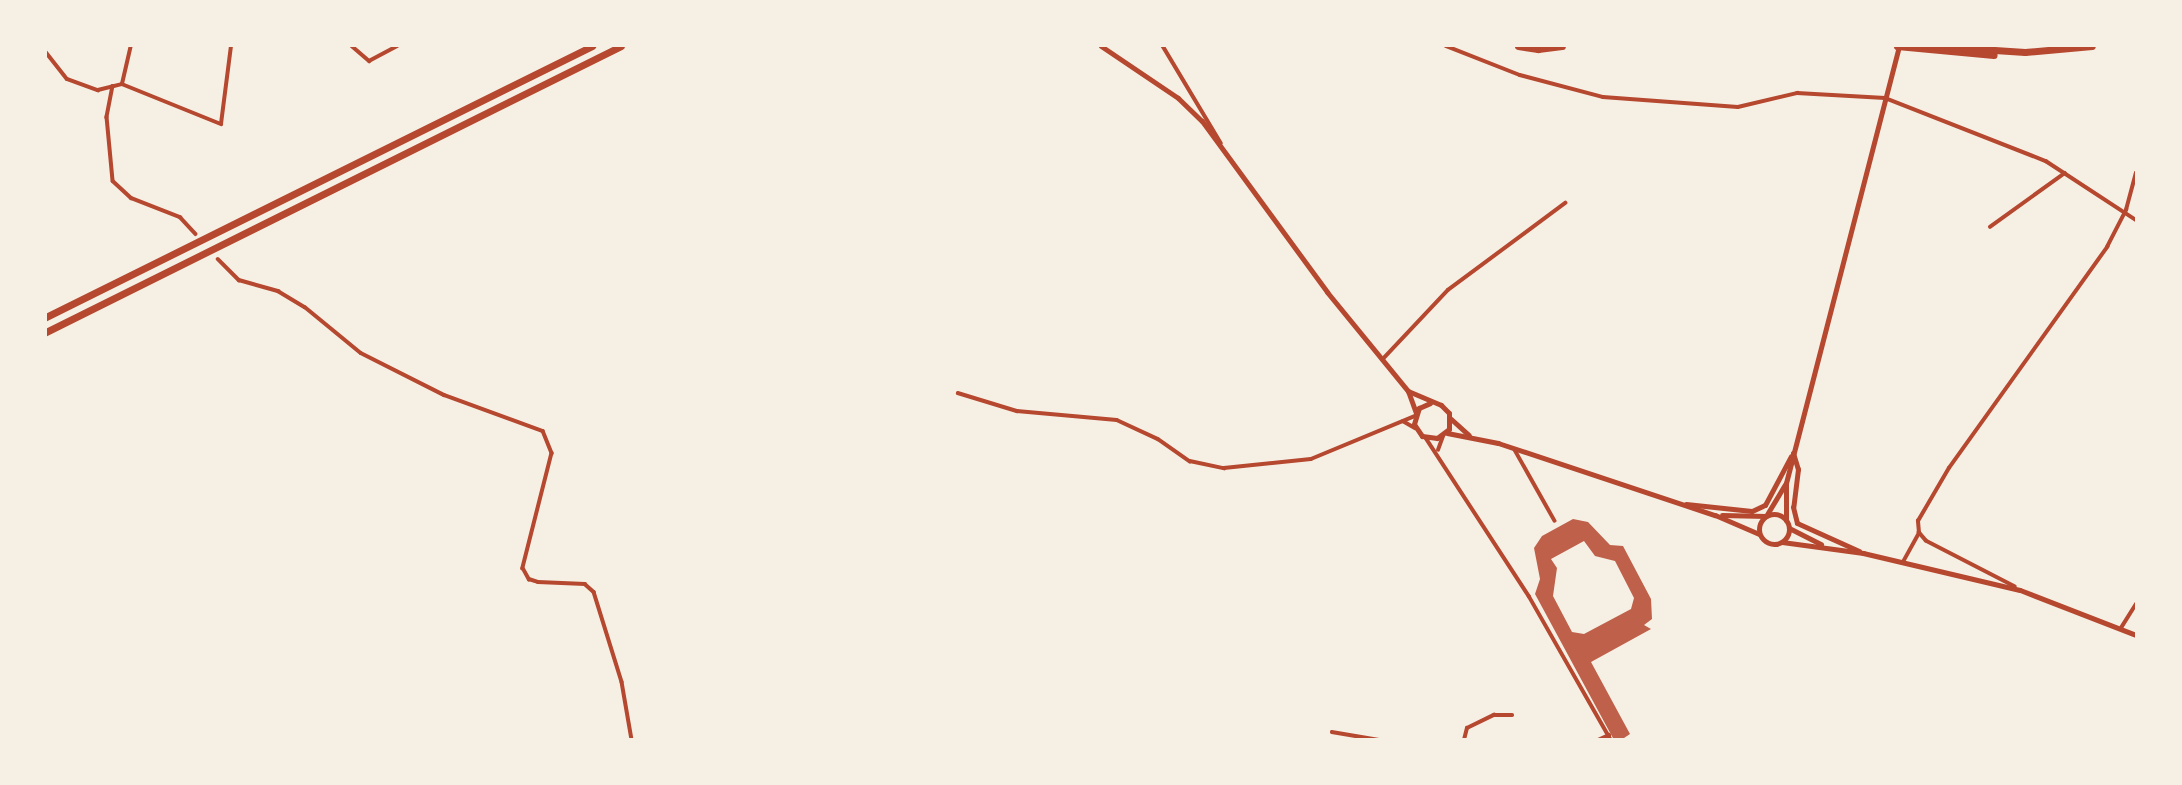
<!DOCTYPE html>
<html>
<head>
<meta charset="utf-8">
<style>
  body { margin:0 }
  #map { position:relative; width:2182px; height:785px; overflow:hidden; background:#f6efe4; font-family:"Playfair Display",serif }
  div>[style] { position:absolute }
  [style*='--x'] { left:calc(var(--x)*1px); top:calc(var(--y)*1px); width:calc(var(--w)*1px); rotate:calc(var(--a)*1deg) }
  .building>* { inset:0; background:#bf614a }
  .minor>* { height:3.5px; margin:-1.75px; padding:0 1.75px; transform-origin:1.75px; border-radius:1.75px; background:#b5482f }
  .secondary>* { height:5px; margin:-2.5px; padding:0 2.5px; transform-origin:2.5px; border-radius:2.5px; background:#b5482f }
  .secondary>.ring { margin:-2.5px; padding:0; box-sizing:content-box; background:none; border:5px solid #b5482f; border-radius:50% }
  .motorway>* { height:7px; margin:-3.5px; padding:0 3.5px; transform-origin:3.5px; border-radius:3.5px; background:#b5482f }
  span { translate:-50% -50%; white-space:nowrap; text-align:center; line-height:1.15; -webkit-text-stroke:7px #f6efe4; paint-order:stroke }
  .frame { position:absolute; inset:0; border:47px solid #f6efe4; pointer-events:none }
</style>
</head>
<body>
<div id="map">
  <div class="building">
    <i style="clip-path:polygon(evenodd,1573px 519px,1588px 522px,1610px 545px,1623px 546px,1651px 599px,1652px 619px,1644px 625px,1651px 629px,1591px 662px,1630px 734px,1621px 740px,1614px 740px,1535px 594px,1540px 579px,1534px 548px,1542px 536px,1573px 519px,1584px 541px,1595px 556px,1615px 561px,1634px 598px,1631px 609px,1584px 634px,1572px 632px,1553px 596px,1557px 568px,1551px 559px,1584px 541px)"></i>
  </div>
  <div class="minor">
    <i style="--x:352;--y:46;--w:23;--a:41"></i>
    <i style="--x:369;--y:61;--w:32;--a:-28"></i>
    <i style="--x:1163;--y:46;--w:113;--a:59.1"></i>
    <i style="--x:1446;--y:46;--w:79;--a:21.4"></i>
    <i style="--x:1520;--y:75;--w:86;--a:14.8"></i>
    <i style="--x:1603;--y:97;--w:135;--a:4.2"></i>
    <i style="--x:1738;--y:107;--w:61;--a:-13.3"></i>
    <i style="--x:1797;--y:93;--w:88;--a:3.3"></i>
    <i style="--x:1885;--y:98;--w:173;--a:21.4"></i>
    <i style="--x:2046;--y:161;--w:108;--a:33.2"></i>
    <i style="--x:46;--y:52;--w:34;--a:52"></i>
    <i style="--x:67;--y:79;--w:33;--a:20"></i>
    <i style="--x:98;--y:90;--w:25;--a:-14"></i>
    <i style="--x:122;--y:84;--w:107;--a:22"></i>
    <i style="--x:221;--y:124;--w:79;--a:-82.7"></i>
    <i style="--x:122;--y:84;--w:39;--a:-77"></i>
    <i style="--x:113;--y:86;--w:32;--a:101"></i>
    <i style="--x:107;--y:117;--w:64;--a:84.6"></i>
    <i style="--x:113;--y:181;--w:25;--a:43"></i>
    <i style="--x:131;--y:198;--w:53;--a:21.2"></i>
    <i style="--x:180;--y:217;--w:23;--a:47"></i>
    <i style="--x:1990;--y:227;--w:92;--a:-35.8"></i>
    <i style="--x:218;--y:259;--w:30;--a:45"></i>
    <i style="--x:239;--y:280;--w:41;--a:15.8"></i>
    <i style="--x:278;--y:291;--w:31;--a:31"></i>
    <i style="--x:305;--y:307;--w:72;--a:39.4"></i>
    <i style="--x:361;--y:353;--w:93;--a:26.8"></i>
    <i style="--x:444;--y:395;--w:105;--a:20"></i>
    <i style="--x:543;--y:431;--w:24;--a:68"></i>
    <i style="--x:552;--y:453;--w:119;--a:104.2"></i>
    <i style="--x:523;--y:568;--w:13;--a:61"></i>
    <i style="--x:529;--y:579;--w:9;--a:18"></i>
    <i style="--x:538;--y:582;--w:47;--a:2.4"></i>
    <i style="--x:585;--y:584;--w:12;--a:42"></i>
    <i style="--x:594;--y:592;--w:94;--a:72.7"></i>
    <i style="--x:622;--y:682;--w:59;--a:80.2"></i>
    <i style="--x:1382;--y:360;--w:96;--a:-46.7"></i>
    <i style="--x:1448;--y:290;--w:146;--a:-36.6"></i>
    <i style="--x:958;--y:393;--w:62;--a:17"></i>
    <i style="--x:1017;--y:411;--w:100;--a:5.1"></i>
    <i style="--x:1117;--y:420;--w:45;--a:24.9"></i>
    <i style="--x:1158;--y:439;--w:39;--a:35"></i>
    <i style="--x:1190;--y:461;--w:35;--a:12"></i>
    <i style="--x:1224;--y:468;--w:87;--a:-5.9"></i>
    <i style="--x:1311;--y:459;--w:113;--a:-22.5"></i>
    <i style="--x:1403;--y:421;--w:14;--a:30"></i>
    <i style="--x:1426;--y:438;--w:189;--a:56.9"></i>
    <i style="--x:1529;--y:596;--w:166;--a:60.3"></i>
    <i style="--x:1438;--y:450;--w:15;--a:-70"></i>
    <i style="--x:1515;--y:450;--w:81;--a:60.6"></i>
    <i style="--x:1903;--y:562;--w:33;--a:-61"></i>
    <i style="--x:2015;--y:587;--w:100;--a:-152.7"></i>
    <i style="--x:1926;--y:541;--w:11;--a:-131"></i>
    <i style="--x:1919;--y:533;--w:12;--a:-95"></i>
    <i style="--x:1918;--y:521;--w:61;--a:-59.7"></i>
    <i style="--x:1949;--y:468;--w:272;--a:-54.4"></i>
    <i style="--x:2107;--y:247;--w:42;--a:-62.8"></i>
    <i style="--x:2126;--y:210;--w:38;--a:-75"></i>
    <i style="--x:2121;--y:628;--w:28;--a:-58"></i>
    <i style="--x:1332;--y:732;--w:49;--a:9.5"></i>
    <i style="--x:1464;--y:740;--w:12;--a:-76"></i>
    <i style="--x:1467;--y:728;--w:30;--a:-26"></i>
    <i style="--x:1494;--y:715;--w:18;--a:0"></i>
    <i style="--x:1598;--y:740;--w:12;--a:-24"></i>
  </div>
  <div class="secondary">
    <i style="--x:1101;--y:46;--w:93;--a:34"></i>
    <i style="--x:1178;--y:98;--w:33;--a:44"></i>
    <i style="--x:1202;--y:121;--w:212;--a:53.8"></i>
    <i style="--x:1327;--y:292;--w:128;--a:50.7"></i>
    <i style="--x:1408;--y:391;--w:23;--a:70"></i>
    <i style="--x:1408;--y:391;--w:36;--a:23"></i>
    <i style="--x:1441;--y:405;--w:11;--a:45"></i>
    <i style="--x:1449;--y:413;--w:16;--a:90"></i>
    <i style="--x:1449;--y:429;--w:15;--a:143"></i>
    <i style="--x:1437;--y:438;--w:15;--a:-172"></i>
    <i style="--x:1422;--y:436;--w:14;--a:-124"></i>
    <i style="--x:1414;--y:424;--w:17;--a:-73"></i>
    <i style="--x:1419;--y:408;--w:12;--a:-24"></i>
    <i style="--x:1451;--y:419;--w:24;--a:42"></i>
    <i style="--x:1447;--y:433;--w:52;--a:11.1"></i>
    <i style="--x:1498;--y:443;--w:229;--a:18.4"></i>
    <i style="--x:1715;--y:515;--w:48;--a:23.4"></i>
    <i style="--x:1793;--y:453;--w:17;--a:73"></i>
    <i style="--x:1798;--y:469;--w:38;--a:97"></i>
    <i style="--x:1793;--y:507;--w:16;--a:76"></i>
    <i style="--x:1797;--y:523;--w:68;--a:24.3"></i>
    <i style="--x:1686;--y:504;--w:66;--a:6.1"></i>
    <i style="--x:1752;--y:511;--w:14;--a:-25"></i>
    <i style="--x:1765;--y:505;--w:55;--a:-62"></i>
    <i class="ring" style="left:1759px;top:514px;width:25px;height:25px"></i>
    <i style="--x:1722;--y:515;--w:44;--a:1.3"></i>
    <i style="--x:1766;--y:516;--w:37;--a:-59"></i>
    <i style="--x:1786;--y:520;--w:37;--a:-90"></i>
    <i style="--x:1786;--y:483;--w:451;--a:-75.5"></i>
    <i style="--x:1789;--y:528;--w:36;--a:27"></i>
    <i style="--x:1782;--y:542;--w:82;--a:7.7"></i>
    <i style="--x:1863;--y:553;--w:161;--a:13.3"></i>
    <i style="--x:2020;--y:590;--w:124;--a:21.2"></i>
  </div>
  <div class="motorway">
    <i style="--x:1518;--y:46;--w:20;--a:9"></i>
    <i style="--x:1538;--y:49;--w:24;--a:-7"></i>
    <i style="--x:1897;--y:46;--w:97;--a:5.3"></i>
    <i style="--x:1934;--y:46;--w:91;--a:3.8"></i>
    <i style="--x:2025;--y:52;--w:67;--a:-5.1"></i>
    <i style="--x:46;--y:317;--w:610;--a:-26.4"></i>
    <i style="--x:46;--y:332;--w:642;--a:-26.45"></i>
  </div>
  <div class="frame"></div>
</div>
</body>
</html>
